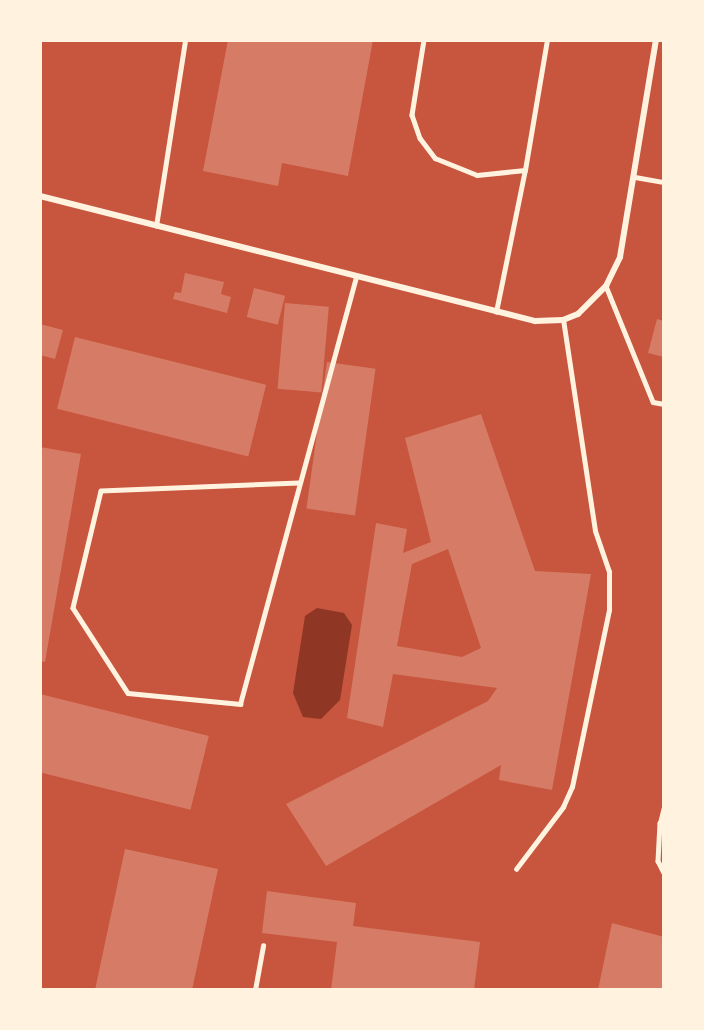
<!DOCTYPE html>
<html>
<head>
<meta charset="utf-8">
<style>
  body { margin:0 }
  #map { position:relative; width:704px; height:1030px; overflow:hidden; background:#c8553d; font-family:"Source Sans 3",sans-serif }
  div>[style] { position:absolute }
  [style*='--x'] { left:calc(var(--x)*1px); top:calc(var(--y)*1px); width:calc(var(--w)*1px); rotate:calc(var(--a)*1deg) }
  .water>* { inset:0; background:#8f3625 }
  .building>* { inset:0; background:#d67c66; transform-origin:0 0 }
  .service>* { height:4.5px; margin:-2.25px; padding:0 2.25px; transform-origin:2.25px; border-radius:2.25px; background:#fff3e0 }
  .minor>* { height:6px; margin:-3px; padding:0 3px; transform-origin:3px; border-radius:3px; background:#fff3e0 }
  span { translate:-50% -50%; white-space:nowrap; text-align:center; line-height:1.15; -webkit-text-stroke:4.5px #fff3e0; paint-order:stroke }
  .frame { position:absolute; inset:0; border:42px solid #fff3e0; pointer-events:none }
</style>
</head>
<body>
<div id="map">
  <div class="water">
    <i style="clip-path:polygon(317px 608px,344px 613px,352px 625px,340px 700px,321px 719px,303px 717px,293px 693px,305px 616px)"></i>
  </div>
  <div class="building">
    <i style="clip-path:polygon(228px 40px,373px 40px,348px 176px,282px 163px,278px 186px,203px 171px)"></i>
    <i style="clip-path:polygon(185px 273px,224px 282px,221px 294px,231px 297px,227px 313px,173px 299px,175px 292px,181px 293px)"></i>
    <i style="left:254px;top:288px;width:32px;height:30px;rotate:14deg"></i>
    <i style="left:285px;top:303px;width:44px;height:86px;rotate:5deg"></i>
    <i style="clip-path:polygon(657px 319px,664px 321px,664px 357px,648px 353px)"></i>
    <i style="clip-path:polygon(40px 324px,63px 330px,55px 359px,40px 355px)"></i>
    <i style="left:75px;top:337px;width:197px;height:74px;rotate:14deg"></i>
    <i style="left:327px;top:362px;width:49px;height:148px;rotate:8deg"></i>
    <i style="clip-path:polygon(evenodd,481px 414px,535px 571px,591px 574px,552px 790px,499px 780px,501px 765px,326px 866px,286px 804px,488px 701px,497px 688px,393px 674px,383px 727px,347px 718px,376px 523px,407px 529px,403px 553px,431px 542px,405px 438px,481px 414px,448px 549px,481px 648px,462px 657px,397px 646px,412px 564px,448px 549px)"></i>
    <i style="clip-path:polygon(40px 447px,81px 454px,45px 662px,40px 661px)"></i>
    <i style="left:40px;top:694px;width:174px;height:76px;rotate:14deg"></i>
    <i style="clip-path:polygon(125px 849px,218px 869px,192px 990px,95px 990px)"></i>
    <i style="clip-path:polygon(267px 891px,356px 903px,353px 926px,480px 942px,474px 990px,331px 990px,337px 942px,262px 933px)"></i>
    <i style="clip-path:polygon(612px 923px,664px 937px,664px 990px,598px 990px)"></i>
  </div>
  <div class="service">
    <i style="--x:424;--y:40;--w:76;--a:99.1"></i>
    <i style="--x:412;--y:115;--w:24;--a:71"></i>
    <i style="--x:420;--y:138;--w:25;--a:53"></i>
    <i style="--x:435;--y:158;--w:45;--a:22"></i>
    <i style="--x:477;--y:175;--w:48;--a:-5.9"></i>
    <i style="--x:635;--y:177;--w:29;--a:10"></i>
    <i style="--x:156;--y:226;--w:188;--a:-81.1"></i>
    <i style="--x:606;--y:286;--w:125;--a:67.9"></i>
    <i style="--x:653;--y:402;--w:11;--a:10"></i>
    <i style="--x:496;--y:312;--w:145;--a:-78.5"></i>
    <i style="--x:525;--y:170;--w:132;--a:-80.4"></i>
    <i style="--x:299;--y:483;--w:198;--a:177.7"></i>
    <i style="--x:101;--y:491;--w:120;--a:103.5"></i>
    <i style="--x:73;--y:608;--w:101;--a:57.1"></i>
    <i style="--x:128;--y:693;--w:113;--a:5.6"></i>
    <i style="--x:240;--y:704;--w:443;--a:-74.8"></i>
    <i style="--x:660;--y:823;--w:16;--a:-76"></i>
    <i style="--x:664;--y:824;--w:4;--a:-166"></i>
    <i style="--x:660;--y:823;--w:38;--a:93"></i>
    <i style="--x:658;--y:861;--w:13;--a:63"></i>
    <i style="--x:516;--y:869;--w:78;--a:-52.8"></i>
    <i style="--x:563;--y:807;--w:22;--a:-66"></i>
    <i style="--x:572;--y:787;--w:181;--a:-78.2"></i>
    <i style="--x:609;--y:610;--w:38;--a:-90"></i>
    <i style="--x:609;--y:572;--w:43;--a:-108.9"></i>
    <i style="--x:595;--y:531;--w:213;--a:-98.6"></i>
    <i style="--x:255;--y:990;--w:45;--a:-79.7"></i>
  </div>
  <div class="minor">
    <i style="--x:40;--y:196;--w:511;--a:14.17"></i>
    <i style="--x:535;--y:321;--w:28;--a:-2"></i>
    <i style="--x:563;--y:320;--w:16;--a:-22"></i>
    <i style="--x:578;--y:314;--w:40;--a:-45"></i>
    <i style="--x:606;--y:286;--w:32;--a:-64"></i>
    <i style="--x:620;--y:257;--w:220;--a:-80.6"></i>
  </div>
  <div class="frame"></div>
</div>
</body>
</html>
